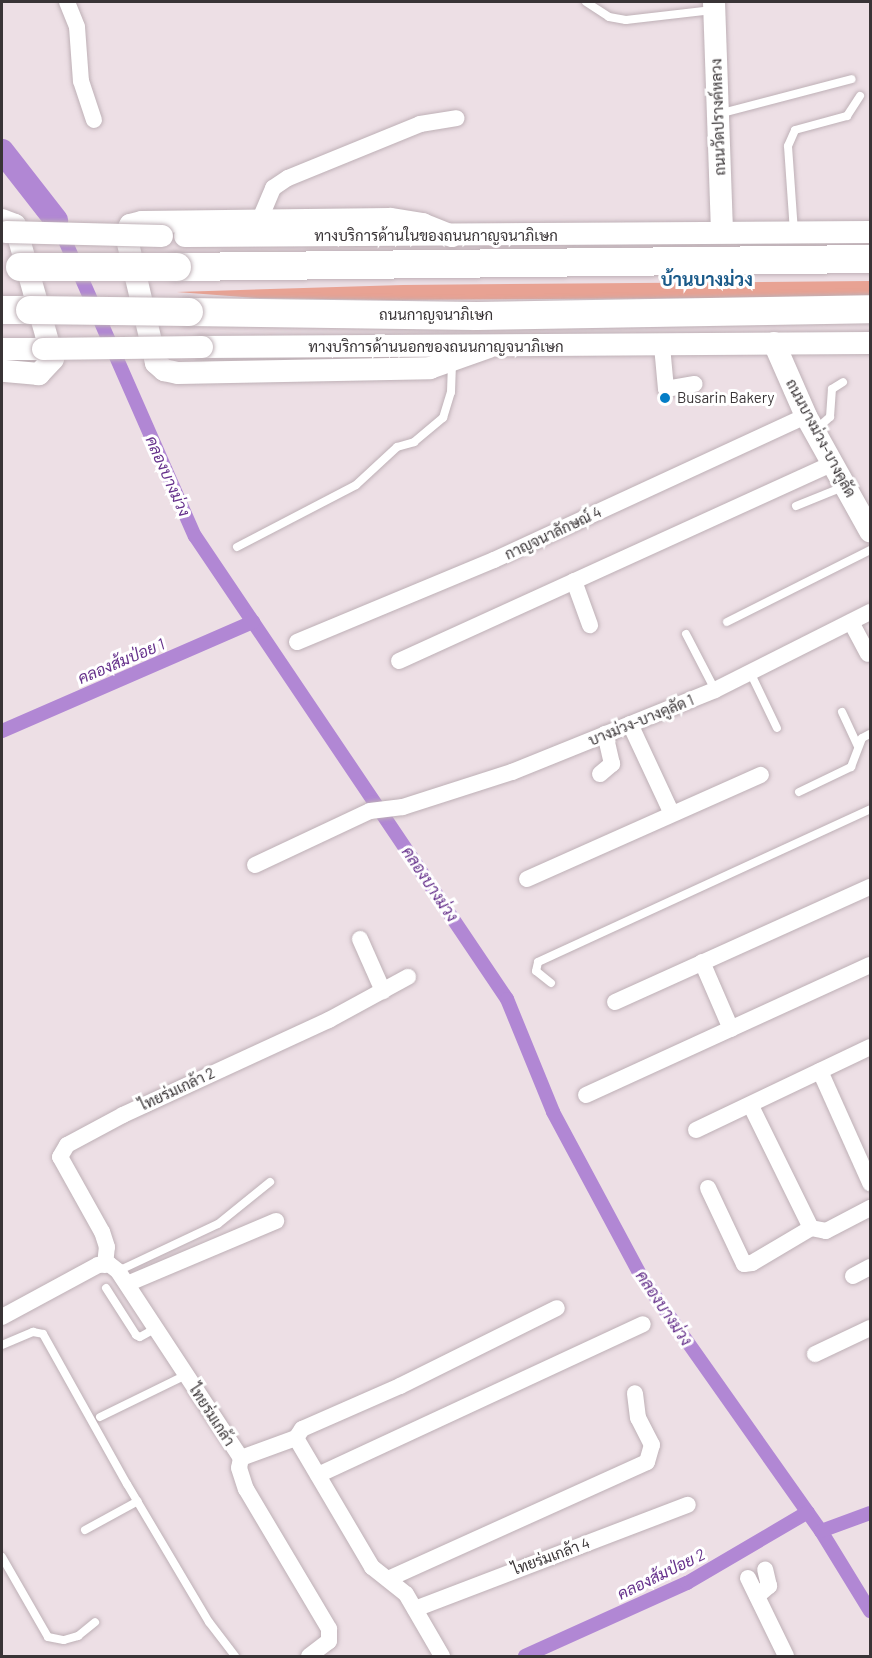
<!DOCTYPE html>
<html>
<head>
<meta charset="utf-8">
<style>
  body { margin:0 }
  #map { position:relative; width:872px; height:1658px; overflow:hidden; background:#eddfe5; font-family:Barlow,Sarabun,sans-serif }
  div>[style] { position:absolute }
  [style*='--x'] { left:calc(var(--x)*1px); top:calc(var(--y)*1px); width:calc(var(--w)*1px); rotate:calc(var(--a)*1deg) }
  .green>* { inset:0; background:#e8a293 }
  .canal>* { height:14px; margin:-7px; padding:0 7px; transform-origin:7px; border-radius:7px; background:#b187d4 }
  .river>* { height:24px; margin:-12px; padding:0 12px; transform-origin:12px; border-radius:12px; background:#b187d4 }
  .roads { filter:drop-shadow(0 0 2px #beb0b6) drop-shadow(0 0 2px #beb0b6) }
  .lane>* { height:8px; margin:-4px; padding:0 4px; transform-origin:4px; border-radius:4px; background:#fff }
  .street>* { height:16px; margin:-8px; padding:0 8px; transform-origin:8px; border-radius:8px; background:#fff }
  .secondary>* { height:22px; margin:-11px; padding:0 11px; transform-origin:11px; border-radius:11px; background:#fff }
  .highway>* { height:28px; margin:-14px; padding:0 14px; transform-origin:14px; border-radius:14px; background:#fff }
  .bridges { filter:drop-shadow(0 0 2px #beb0b6) drop-shadow(0 0 2px #beb0b6) }
  .secondary-bridge>* { height:22px; margin:-11px; padding:0 11px; transform-origin:11px; border-radius:11px; background:#fff }
  .highway-bridge>* { height:28px; margin:-14px; padding:0 14px; transform-origin:14px; border-radius:14px; background:#fff }
  .dots>* { width:16px; height:16px; translate:-50% -50%; box-sizing:border-box; border:3px solid #fff; border-radius:50% }
  span { translate:-50% -50%; white-space:nowrap; text-align:center; line-height:1.15; -webkit-text-stroke:6px #fff; paint-order:stroke }
  .street-label { font-size:15px; color:#393436 }
  .poi-label { font-size:15px; color:#393436 }
  .left { translate:0 -50%; text-align:left }
  .water-label { font-size:16px; color:#65308b; font-style:italic }
  .quarter-label { font-size:18px; color:#1a5a89; font-weight:700 }
  .frame { position:absolute; inset:0; border:3px solid #393436; pointer-events:none }
</style>
</head>
<body>
<div id="map">
  <div class="green">
    <i style="clip-path:polygon(870px 281px,870px 297px,387px 300px,257px 298px,177px 292px,403px 285px)"></i>
  </div>
  <div class="canal">
    <i style="--x:56;--y:220;--w:345;--a:66.3"></i>
    <i style="--x:195;--y:536;--w:558;--a:56.03"></i>
    <i style="--x:507;--y:999;--w:122;--a:67.8"></i>
    <i style="--x:553;--y:1112;--w:186;--a:61.8"></i>
    <i style="--x:641;--y:1276;--w:312;--a:54.8"></i>
    <i style="--x:821;--y:1531;--w:94;--a:58.5"></i>
    <i style="--x:2;--y:731;--w:274;--a:-23.5"></i>
    <i style="--x:821;--y:1531;--w:52;--a:-20.2"></i>
    <i style="--x:525;--y:1656;--w:178;--a:-24.3"></i>
    <i style="--x:687;--y:1583;--w:140;--a:-30.4"></i>
  </div>
  <div class="river">
    <i style="--x:2;--y:151;--w:88;--a:52"></i>
  </div>
  <div class="roads">
    <div class="lane">
      <i style="--x:586;--y:2;--w:27;--a:33"></i>
      <i style="--x:609;--y:17;--w:17;--a:10"></i>
      <i style="--x:626;--y:20;--w:87;--a:-6.6"></i>
      <i style="--x:718;--y:114;--w:138;--a:-14.6"></i>
      <i style="--x:794;--y:232;--w:86;--a:-94"></i>
      <i style="--x:788;--y:146;--w:17;--a:-66"></i>
      <i style="--x:795;--y:130;--w:54;--a:-15.1"></i>
      <i style="--x:847;--y:116;--w:24;--a:-57"></i>
      <i style="--x:815;--y:430;--w:20;--a:-41"></i>
      <i style="--x:830;--y:417;--w:28;--a:-86"></i>
      <i style="--x:832;--y:389;--w:13;--a:-32"></i>
      <i style="--x:796;--y:506;--w:51;--a:-22"></i>
      <i style="--x:237;--y:547;--w:134;--a:-27.5"></i>
      <i style="--x:356;--y:485;--w:56;--a:-42.8"></i>
      <i style="--x:397;--y:447;--w:18;--a:-16"></i>
      <i style="--x:414;--y:442;--w:38;--a:-40"></i>
      <i style="--x:443;--y:418;--w:27;--a:-73"></i>
      <i style="--x:451;--y:392;--w:29;--a:-88"></i>
      <i style="--x:727;--y:622;--w:160;--a:-26.7"></i>
      <i style="--x:686;--y:634;--w:63;--a:62.6"></i>
      <i style="--x:750;--y:672;--w:62;--a:64.3"></i>
      <i style="--x:842;--y:712;--w:38;--a:65"></i>
      <i style="--x:799;--y:792;--w:58;--a:-25.7"></i>
      <i style="--x:851;--y:767;--w:31;--a:-69"></i>
      <i style="--x:862;--y:738;--w:9;--a:-27"></i>
      <i style="--x:551;--y:983;--w:19;--a:-141"></i>
      <i style="--x:536;--y:971;--w:9;--a:-77"></i>
      <i style="--x:538;--y:962;--w:366;--a:-24.7"></i>
      <i style="--x:118;--y:1271;--w:110;--a:-25.2"></i>
      <i style="--x:218;--y:1224;--w:67;--a:-38.9"></i>
      <i style="--x:106;--y:1288;--w:56;--a:57.4"></i>
      <i style="--x:136;--y:1335;--w:4;--a:27"></i>
      <i style="--x:140;--y:1337;--w:18;--a:-29"></i>
      <i style="--x:2;--y:1345;--w:34;--a:-23"></i>
      <i style="--x:33;--y:1332;--w:10;--a:11"></i>
      <i style="--x:43;--y:1334;--w:172;--a:60.8"></i>
      <i style="--x:127;--y:1484;--w:161;--a:59.3"></i>
      <i style="--x:209;--y:1622;--w:43;--a:52.6"></i>
      <i style="--x:100;--y:1417;--w:96;--a:-26"></i>
      <i style="--x:85;--y:1530;--w:60;--a:-28.7"></i>
      <i style="--x:2;--y:1557;--w:92;--a:60.1"></i>
      <i style="--x:48;--y:1637;--w:16;--a:11"></i>
      <i style="--x:64;--y:1640;--w:15;--a:-16"></i>
      <i style="--x:78;--y:1636;--w:22;--a:-39"></i>
    </div>
    <div class="street">
      <i style="--x:67;--y:2;--w:27;--a:68"></i>
      <i style="--x:77;--y:27;--w:54;--a:85.8"></i>
      <i style="--x:81;--y:81;--w:41;--a:71.6"></i>
      <i style="--x:260;--y:219;--w:34;--a:-67"></i>
      <i style="--x:273;--y:188;--w:18;--a:-34"></i>
      <i style="--x:288;--y:178;--w:143;--a:-22.2"></i>
      <i style="--x:420;--y:124;--w:37;--a:-9"></i>
      <i style="--x:662;--y:346;--w:43;--a:84.7"></i>
      <i style="--x:666;--y:389;--w:29;--a:-10"></i>
      <i style="--x:574;--y:581;--w:47;--a:70"></i>
      <i style="--x:851;--y:622;--w:36;--a:62"></i>
      <i style="--x:297;--y:642;--w:213;--a:-22.6"></i>
      <i style="--x:494;--y:560;--w:344;--a:-24.8"></i>
      <i style="--x:399;--y:661;--w:477;--a:-24.5"></i>
      <i style="--x:630;--y:724;--w:99;--a:65"></i>
      <i style="--x:600;--y:774;--w:16;--a:-40"></i>
      <i style="--x:612;--y:764;--w:31;--a:-103"></i>
      <i style="--x:255;--y:865;--w:127;--a:-25.2"></i>
      <i style="--x:370;--y:811;--w:33;--a:-7"></i>
      <i style="--x:403;--y:807;--w:114;--a:-17.8"></i>
      <i style="--x:512;--y:772;--w:219;--a:-22"></i>
      <i style="--x:715;--y:690;--w:174;--a:-26.7"></i>
      <i style="--x:527;--y:879;--w:256;--a:-24"></i>
      <i style="--x:360;--y:939;--w:57;--a:66.1"></i>
      <i style="--x:702;--y:962;--w:73;--a:66.6"></i>
      <i style="--x:615;--y:1002;--w:280;--a:-24.3"></i>
      <i style="--x:820;--y:1071;--w:123;--a:65.9"></i>
      <i style="--x:586;--y:1095;--w:312;--a:-24.6"></i>
      <i style="--x:696;--y:1130;--w:193;--a:-25.5"></i>
      <i style="--x:708;--y:1188;--w:84;--a:64.7"></i>
      <i style="--x:744;--y:1264;--w:8;--a:-7"></i>
      <i style="--x:752;--y:1263;--w:69;--a:-30.7"></i>
      <i style="--x:811;--y:1228;--w:136;--a:-116.2"></i>
      <i style="--x:811;--y:1228;--w:15;--a:11"></i>
      <i style="--x:826;--y:1231;--w:50;--a:-27.6"></i>
      <i style="--x:105;--y:1265;--w:18;--a:-84"></i>
      <i style="--x:107;--y:1247;--w:16;--a:-108"></i>
      <i style="--x:102;--y:1232;--w:86;--a:-119.2"></i>
      <i style="--x:60;--y:1157;--w:14;--a:-60"></i>
      <i style="--x:67;--y:1145;--w:64;--a:-28.2"></i>
      <i style="--x:123;--y:1115;--w:227;--a:-24.8"></i>
      <i style="--x:329;--y:1020;--w:90;--a:-28.6"></i>
      <i style="--x:853;--y:1276;--w:19;--a:-28"></i>
      <i style="--x:127;--y:1284;--w:162;--a:-22.9"></i>
      <i style="--x:2;--y:1317;--w:109;--a:-28.4"></i>
      <i style="--x:98;--y:1265;--w:11;--a:-5"></i>
      <i style="--x:109;--y:1264;--w:11;--a:38"></i>
      <i style="--x:118;--y:1271;--w:224;--a:56.7"></i>
      <i style="--x:241;--y:1458;--w:59;--a:-20"></i>
      <i style="--x:296;--y:1438;--w:150;--a:59.5"></i>
      <i style="--x:372;--y:1567;--w:43;--a:38.5"></i>
      <i style="--x:406;--y:1594;--w:72;--a:59.9"></i>
      <i style="--x:815;--y:1354;--w:61;--a:-25.3"></i>
      <i style="--x:296;--y:1438;--w:11;--a:-56"></i>
      <i style="--x:302;--y:1429;--w:107;--a:-23.7"></i>
      <i style="--x:400;--y:1386;--w:175;--a:-26.4"></i>
      <i style="--x:241;--y:1458;--w:10;--a:101"></i>
      <i style="--x:239;--y:1468;--w:22;--a:72"></i>
      <i style="--x:246;--y:1489;--w:163;--a:59.3"></i>
      <i style="--x:329;--y:1629;--w:12;--a:90"></i>
      <i style="--x:329;--y:1641;--w:25;--a:143"></i>
      <i style="--x:318;--y:1475;--w:358;--a:-24.9"></i>
      <i style="--x:748;--y:1578;--w:87;--a:64"></i>
      <i style="--x:388;--y:1579;--w:284;--a:-24.3"></i>
      <i style="--x:647;--y:1462;--w:18;--a:-74"></i>
      <i style="--x:652;--y:1445;--w:30;--a:-117"></i>
      <i style="--x:638;--y:1418;--w:25;--a:-97"></i>
      <i style="--x:757;--y:1596;--w:16;--a:-40"></i>
      <i style="--x:769;--y:1586;--w:17;--a:-103"></i>
      <i style="--x:415;--y:1609;--w:292;--a:-20.9"></i>
    </div>
    <div class="secondary">
      <i style="--x:714;--y:2;--w:230;--a:88"></i>
      <i style="--x:2;--y:220;--w:14;--a:21"></i>
      <i style="--x:15;--y:225;--w:139;--a:74.2"></i>
      <i style="--x:53;--y:359;--w:21;--a:133"></i>
      <i style="--x:39;--y:374;--w:37;--a:-175"></i>
      <i style="--x:185;--y:236;--w:685;--a:-0.33"></i>
      <i style="--x:452;--y:236;--w:31;--a:-158"></i>
      <i style="--x:423;--y:224;--w:33;--a:-171"></i>
      <i style="--x:390;--y:219;--w:248;--a:179.3"></i>
      <i style="--x:142;--y:222;--w:12;--a:166"></i>
      <i style="--x:130;--y:225;--w:11;--a:112"></i>
      <i style="--x:126;--y:235;--w:131;--a:76.8"></i>
      <i style="--x:156;--y:363;--w:11;--a:41"></i>
      <i style="--x:164;--y:370;--w:14;--a:12"></i>
      <i style="--x:178;--y:373;--w:252;--a:-1.1"></i>
      <i style="--x:430;--y:368;--w:63;--a:-19.6"></i>
      <i style="--x:774;--y:343;--w:80;--a:66.3"></i>
      <i style="--x:806;--y:416;--w:132;--a:60.9"></i>
      <i style="--x:202;--y:347;--w:668;--a:-0.34"></i>
      <i style="--x:2;--y:349;--w:41;--a:0"></i>
    </div>
    <div class="highway">
      <i style="--x:177;--y:267;--w:693;--a:-0.66"></i>
      <i style="--x:2;--y:310;--w:28;--a:0"></i>
      <i style="--x:189;--y:312;--w:287;--a:0.8"></i>
      <i style="--x:476;--y:316;--w:394;--a:-1"></i>
    </div>
  </div>
  <div class="bridges">
    <div class="secondary-bridge">
      <i style="--x:6;--y:232;--w:156;--a:1.5"></i>
      <i style="--x:43;--y:349;--w:159;--a:-0.7"></i>
    </div>
    <div class="highway-bridge">
      <i style="--x:20;--y:267;--w:157;--a:0"></i>
      <i style="--x:30;--y:310;--w:159;--a:0.7"></i>
    </div>
  </div>
  <div class="dots">
    <i style="left:665px;top:398px;background:#057dc6"></i>
  </div>
  <div class="street-label">
    <span style="left:718px;top:117px;rotate:-92deg">ถนนวัดปรางค์หลวง</span>
    <span style="left:436px;top:236px">ทางบริการด้านในของถนนกาญจนาภิเษก</span>
    <span style="left:436px;top:315px">ถนนกาญจนาภิเษก</span>
    <span style="left:436px;top:347px">ทางบริการด้านนอกของถนนกาญจนาภิเษก</span>
    <span style="left:821px;top:438px;rotate:62deg">ถนนบางม่วง-บางคูลัด</span>
    <span style="left:553px;top:533px;rotate:-25deg">กาญจนาลักษณ์ 4</span>
    <span style="left:641px;top:720px;rotate:-22deg">บางม่วง-บางคูลัด 1</span>
    <span style="left:177px;top:1089px;rotate:-25deg">ไทยร่มเกล้า 2</span>
    <span style="left:212px;top:1415px;rotate:57deg">ไทยร่มเกล้า</span>
    <span style="left:551px;top:1556px;rotate:-20deg">ไทยร่มเกล้า 4</span>
  </div>
  <div class="poi-label">
    <span class="left" style="left:677px;top:398px">Busarin Bakery</span>
  </div>
  <div class="water-label">
    <span style="left:168px;top:476px;rotate:66deg">คลองบางม่วง</span>
    <span style="left:121px;top:661px;rotate:-23deg">คลองส้มป่อย 1</span>
    <span style="left:430px;top:884px;rotate:56deg">คลองบางม่วง</span>
    <span style="left:664px;top:1308px;rotate:56deg">คลองบางม่วง</span>
    <span style="left:661px;top:1574px;rotate:-26deg">คลองส้มป่อย 2</span>
  </div>
  <div class="quarter-label">
    <span style="left:707px;top:279px">บ้านบางม่วง</span>
  </div>
  <div class="frame"></div>
</div>
</body>
</html>
